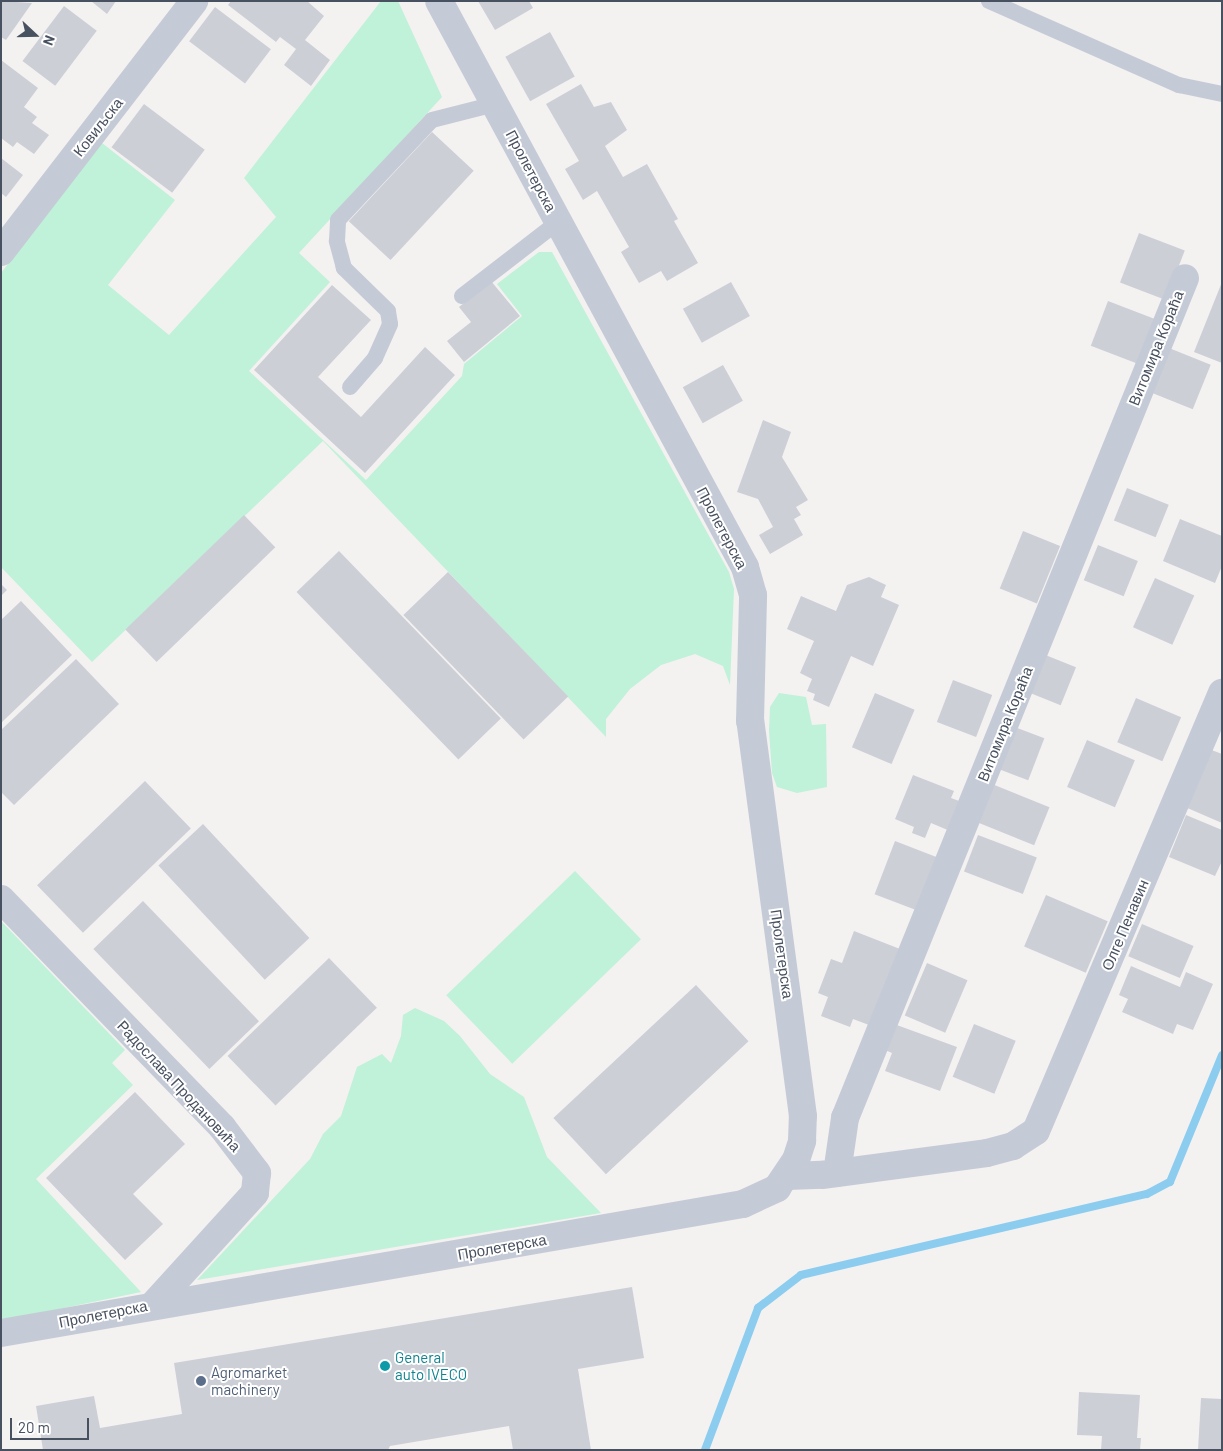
<!DOCTYPE html>
<html>
<head>
<meta charset="utf-8">
<style>
  body { margin:0 }
  #map { position:relative; width:1223px; height:1451px; overflow:hidden; background:#f4f1f1; font-family:Barlow,sans-serif }
  div>[style] { position:absolute }
  [style*='--x'] { left:calc(var(--x)*1px); top:calc(var(--y)*1px); width:calc(var(--w)*1px); rotate:calc(var(--a)*1deg) }
  .green>* { inset:0; background:#c0f1d9; transform-origin:0 0 }
  .stream>* { height:8px; margin:-4px; padding:0 4px; transform-origin:4px; border-radius:4px; background:#8ccdef }
  .building>* { inset:0; background:#cdcfd7; transform-origin:0 0 }
  .lane>* { height:16px; margin:-8px; padding:0 8px; transform-origin:8px; border-radius:8px; background:#c5cbd6 }
  .street>* { height:28px; margin:-14px; padding:0 14px; transform-origin:14px; border-radius:14px; background:#c5cbd6 }
  .dots>* { width:14px; height:14px; translate:-50% -50%; box-sizing:border-box; border:2px solid #fff; border-radius:50% }
  span { translate:-50% -50%; white-space:nowrap; text-align:center; line-height:1.15; -webkit-text-stroke:4px #fff; paint-order:stroke }
  .street-label { font-size:15px; color:#48515f }
  .culture-label { font-size:15px; color:#0d838f }
  .left { translate:0 -50%; text-align:left }
  .service-label { font-size:15px; color:#4e5e75 }
  .frame { position:absolute; inset:0; border:2px solid #48515f; pointer-events:none }
  .north { position:absolute; left:10px; top:10px; width:50px; height:50px; -webkit-text-stroke:4px #fff; paint-order:stroke; rotate:111deg; font-size:14px; font-weight:700; line-height:20px; text-align:center; color:#48515f }
  .north::after { content:''; display:block; margin:auto; width:18px; height:22px; background:#48515f; clip-path:polygon(50% 0,100% 100%,50% 72%,0 100%) }
  .scale { position:absolute; left:10px; top:1418px; width:79px; height:22px; box-sizing:border-box; border:2px solid #48515f; border-top:0; padding-left:6px; font-size:15px; line-height:18px; white-space:nowrap; color:#48515f; -webkit-text-stroke:4px #fff; paint-order:stroke }
</style>
</head>
<body>
<div id="map">
  <div class="green">
    <i style="clip-path:polygon(381px 1px,398px 1px,442px 97px,299px 253px,330px 282px,249px 371px,366px 480px,462px 376px,464px 364px,522px 316px,497px 284px,539px 252px,552px 252px,729px 572px,734px 589px,730px 685px,723px 666px,695px 654px,661px 665px,630px 689px,606px 719px,606px 737px,323px 441px,92px 662px,1px 567px,1px 273px,102px 143px,175px 200px,108px 285px,169px 335px,276px 217px,244px 178px)"></i>
    <i style="clip-path:polygon(779px 693px,806px 697px,812px 725px,826px 724px,827px 787px,797px 793px,777px 787px,772px 773px,769px 731px,770px 707px)"></i>
    <i style="left:575px;top:871px;width:95px;height:179px;rotate:46deg"></i>
    <i style="clip-path:polygon(1px 921px,125px 1050px,112px 1063px,133px 1085px,36px 1179px,141px 1292px,1px 1321px)"></i>
    <i style="clip-path:polygon(415px 1008px,444px 1021px,460px 1036px,490px 1074px,524px 1097px,547px 1157px,601px 1213px,197px 1280px,310px 1159px,323px 1134px,341px 1116px,357px 1067px,382px 1054px,391px 1063px,401px 1036px,403px 1015px)"></i>
  </div>
  <div class="stream">
    <i style="--x:705;--y:1450;--w:152;--a:-69.5"></i>
    <i style="--x:758;--y:1308;--w:54;--a:-37.5"></i>
    <i style="--x:801;--y:1275;--w:355;--a:-13.2"></i>
    <i style="--x:1147;--y:1194;--w:26;--a:-28"></i>
    <i style="--x:1170;--y:1182;--w:137;--a:-67.7"></i>
  </div>
  <div class="building">
    <i style="clip-path:polygon(1px 1px,32px 3px,6px 40px,1px 37px)"></i>
    <i style="clip-path:polygon(91px 1px,116px 1px,107px 14px)"></i>
    <i style="clip-path:polygon(231px 1px,307px 1px,324px 16px,305px 40px,330px 60px,311px 86px,284px 65px,296px 49px,280px 37px,276px 42px,228px 5px)"></i>
    <i style="clip-path:polygon(478px 1px,529px 1px,533px 8px,495px 30px)"></i>
    <i style="left:64px;top:6px;width:41px;height:69px;rotate:37deg"></i>
    <i style="left:215px;top:7px;width:70px;height:43px;rotate:37deg"></i>
    <i style="left:550px;top:32px;width:51px;height:51px;rotate:61deg"></i>
    <i style="clip-path:polygon(1px 60px,38px 88px,24px 107px,37px 117px,32px 123px,49px 135px,34px 154px,17px 142px,13px 147px,1px 138px)"></i>
    <i style="clip-path:polygon(581px 84px,594px 107px,611px 102px,627px 130px,605px 146px,623px 177px,647px 164px,678px 219px,674px 221px,698px 263px,667px 281px,661px 271px,639px 283px,621px 252px,629px 247px,597px 191px,583px 200px,565px 169px,579px 161px,546px 104px)"></i>
    <i style="left:144px;top:104px;width:76px;height:54px;rotate:37deg"></i>
    <i style="left:432px;top:132px;width:57px;height:122px;rotate:43deg"></i>
    <i style="clip-path:polygon(1px 158px,23px 175px,6px 197px,1px 193px)"></i>
    <i style="left:1139px;top:233px;width:49px;height:53px;rotate:21deg"></i>
    <i style="clip-path:polygon(491px 281px,520px 316px,464px 362px,447px 341px,471px 322px,459px 307px)"></i>
    <i style="left:731px;top:282px;width:39px;height:55px;rotate:61deg"></i>
    <i style="clip-path:polygon(1222px 282px,1222px 363px,1194px 352px)"></i>
    <i style="clip-path:polygon(332px 285px,371px 320px,318px 377px,361px 417px,425px 347px,455px 375px,365px 473px,254px 370px)"></i>
    <i style="left:1108px;top:301px;width:53px;height:48px;rotate:21deg"></i>
    <i style="left:1169px;top:348px;width:45px;height:48px;rotate:22deg"></i>
    <i style="left:723px;top:365px;width:41px;height:46px;rotate:61deg"></i>
    <i style="clip-path:polygon(763px 420px,791px 432px,782px 457px,808px 500px,796px 507px,801px 515px,794px 519px,803px 535px,770px 554px,759px 535px,773px 527px,758px 499px,737px 492px)"></i>
    <i style="left:1127px;top:488px;width:45px;height:35px;rotate:22deg"></i>
    <i style="left:244px;top:515px;width:45px;height:165px;rotate:46deg"></i>
    <i style="clip-path:polygon(1180px 519px,1222px 536px,1222px 566px,1215px 583px,1163px 561px)"></i>
    <i style="left:1023px;top:531px;width:40px;height:62px;rotate:22deg"></i>
    <i style="left:1098px;top:545px;width:43px;height:38px;rotate:22deg"></i>
    <i style="left:339px;top:551px;width:233px;height:59px;rotate:46deg"></i>
    <i style="left:448px;top:572px;width:173px;height:62px;rotate:46deg"></i>
    <i style="clip-path:polygon(869px 577px,886px 585px,881px 597px,899px 605px,873px 666px,851px 656px,829px 707px,813px 700px,815px 694px,807px 691px,812px 679px,800px 673px,814px 641px,787px 629px,801px 596px,836px 611px,847px 585px)"></i>
    <i style="left:1155px;top:578px;width:43px;height:54px;rotate:24deg"></i>
    <i style="clip-path:polygon(1px 584px,7px 590px,1px 596px)"></i>
    <i style="clip-path:polygon(21px 601px,72px 655px,1px 723px,1px 620px)"></i>
    <i style="left:1038px;top:652px;width:41px;height:41px;rotate:22deg"></i>
    <i style="clip-path:polygon(76px 659px,119px 704px,14px 805px,1px 792px,1px 730px)"></i>
    <i style="left:953px;top:680px;width:42px;height:45px;rotate:21deg"></i>
    <i style="left:875px;top:693px;width:43px;height:59px;rotate:23deg"></i>
    <i style="left:1136px;top:698px;width:49px;height:48px;rotate:23deg"></i>
    <i style="left:1007px;top:724px;width:40px;height:45px;rotate:21deg"></i>
    <i style="left:1087px;top:740px;width:52px;height:51px;rotate:23deg"></i>
    <i style="clip-path:polygon(1209px 749px,1222px 754px,1222px 823px,1185px 807px)"></i>
    <i style="clip-path:polygon(913px 775px,954px 791px,951px 798px,962px 802px,950px 831px,931px 823px,925px 838px,912px 833px,914px 827px,895px 819px)"></i>
    <i style="left:145px;top:781px;width:66px;height:150px;rotate:46deg"></i>
    <i style="left:992px;top:784px;width:62px;height:41px;rotate:22deg"></i>
    <i style="clip-path:polygon(1186px 815px,1222px 830px,1222px 861px,1215px 876px,1169px 857px)"></i>
    <i style="left:203px;top:824px;width:156px;height:61px;rotate:47deg"></i>
    <i style="left:978px;top:835px;width:63px;height:39px;rotate:21deg"></i>
    <i style="left:895px;top:841px;width:45px;height:57px;rotate:21deg"></i>
    <i style="left:1046px;top:895px;width:67px;height:56px;rotate:23deg"></i>
    <i style="left:143px;top:901px;width:167px;height:69px;rotate:46deg"></i>
    <i style="left:1142px;top:924px;width:56px;height:35px;rotate:23deg"></i>
    <i style="clip-path:polygon(854px 931px,900px 949px,869px 1025px,853px 1019px,850px 1027px,821px 1016px,828px 997px,818px 993px,831px 959px,842px 963px)"></i>
    <i style="left:329px;top:958px;width:69px;height:141px;rotate:46deg"></i>
    <i style="left:927px;top:963px;width:44px;height:57px;rotate:23deg"></i>
    <i style="clip-path:polygon(1131px 966px,1180px 987px,1186px 972px,1213px 984px,1193px 1030px,1177px 1024px,1173px 1034px,1122px 1012px,1128px 999px,1119px 995px)"></i>
    <i style="left:696px;top:985px;width:77px;height:195px;rotate:47deg"></i>
    <i style="clip-path:polygon(894px 1024px,957px 1047px,940px 1091px,885px 1071px,892px 1053px,885px 1050px)"></i>
    <i style="left:974px;top:1024px;width:45px;height:57px;rotate:22deg"></i>
    <i style="clip-path:polygon(135px 1092px,185px 1144px,133px 1194px,163px 1224px,125px 1260px,46px 1178px)"></i>
    <i style="clip-path:polygon(632px 1287px,644px 1358px,578px 1369px,591px 1450px,513px 1450px,509px 1426px,390px 1446px,388px 1450px,43px 1450px,36px 1406px,94px 1396px,100px 1428px,182px 1414px,174px 1363px)"></i>
    <i style="clip-path:polygon(1079px 1392px,1140px 1395px,1137px 1438px,1141px 1438px,1140px 1450px,1101px 1450px,1102px 1436px,1077px 1435px)"></i>
    <i style="clip-path:polygon(1201px 1398px,1222px 1399px,1222px 1450px,1198px 1450px)"></i>
  </div>
  <div class="lane">
    <i style="--x:989;--y:1;--w:208;--a:23.9"></i>
    <i style="--x:1179;--y:85;--w:44;--a:11.8"></i>
    <i style="--x:462;--y:296;--w:121;--a:-37.6"></i>
    <i style="--x:350;--y:387;--w:38;--a:-49"></i>
    <i style="--x:375;--y:358;--w:37;--a:-66"></i>
    <i style="--x:390;--y:324;--w:13;--a:-99"></i>
    <i style="--x:388;--y:311;--w:62;--a:-135.7"></i>
    <i style="--x:344;--y:268;--w:28;--a:-105"></i>
    <i style="--x:337;--y:241;--w:21;--a:-87"></i>
    <i style="--x:338;--y:220;--w:137;--a:-46.8"></i>
    <i style="--x:432;--y:120;--w:65;--a:-14.3"></i>
  </div>
  <div class="street">
    <i style="--x:1;--y:252;--w:317;--a:-52.4"></i>
    <i style="--x:1;--y:899;--w:318;--a:45.9"></i>
    <i style="--x:222;--y:1127;--w:58;--a:52.7"></i>
    <i style="--x:257;--y:1173;--w:20;--a:96"></i>
    <i style="--x:255;--y:1193;--w:150;--a:132.3"></i>
    <i style="--x:837;--y:1173;--w:56;--a:-81.7"></i>
    <i style="--x:845;--y:1118;--w:906;--a:-67.96"></i>
    <i style="--x:787;--y:1176;--w:35;--a:-2"></i>
    <i style="--x:822;--y:1175;--w:166;--a:-7.6"></i>
    <i style="--x:987;--y:1153;--w:27;--a:-15"></i>
    <i style="--x:1013;--y:1146;--w:27;--a:-33"></i>
    <i style="--x:1036;--y:1131;--w:476;--a:-67"></i>
    <i style="--x:1;--y:1333;--w:753;--a:-9.86"></i>
    <i style="--x:743;--y:1204;--w:38;--a:-25"></i>
    <i style="--x:777;--y:1188;--w:34;--a:-56"></i>
    <i style="--x:796;--y:1160;--w:20;--a:-72"></i>
    <i style="--x:802;--y:1141;--w:25;--a:-88"></i>
    <i style="--x:803;--y:1116;--w:399;--a:-97.6"></i>
    <i style="--x:750;--y:721;--w:126;--a:-88.6"></i>
    <i style="--x:753;--y:595;--w:29;--a:-106"></i>
    <i style="--x:745;--y:567;--w:643;--a:-118.4"></i>
  </div>
  <div class="dots">
    <i style="left:385px;top:1366px;background:#0f9aa8"></i>
    <i style="left:201px;top:1381px;background:#5c6f8a"></i>
  </div>
  <div class="street-label">
    <span style="left:98px;top:127px;rotate:-52deg">Ковиљска</span>
    <span style="left:531px;top:171px;rotate:62deg">Пролетерска</span>
    <span style="left:1156px;top:348px;rotate:-68deg">Витомира Кораћа</span>
    <span style="left:722px;top:528px;rotate:62deg">Пролетерска</span>
    <span style="left:1005px;top:724px;rotate:-68deg">Витомира Кораћа</span>
    <span style="left:1125px;top:925px;rotate:-67deg">Олге Пенавин</span>
    <span style="left:782px;top:954px;rotate:82deg">Пролетерска</span>
    <span style="left:179px;top:1086px;rotate:47deg">Радослава Продановића</span>
    <span style="left:502px;top:1247px;rotate:-10deg">Пролетерска</span>
    <span style="left:103px;top:1314px;rotate:-11deg">Пролетерска</span>
  </div>
  <div class="culture-label">
    <span class="left" style="left:395px;top:1366px">General<br>auto IVECO</span>
  </div>
  <div class="service-label">
    <span class="left" style="left:211px;top:1381px">Agromarket<br>machinery</span>
  </div>
  <div class="frame"></div>
  <div class="north">N</div>
  <div class="scale">20 m</div>
</div>
</body>
</html>
